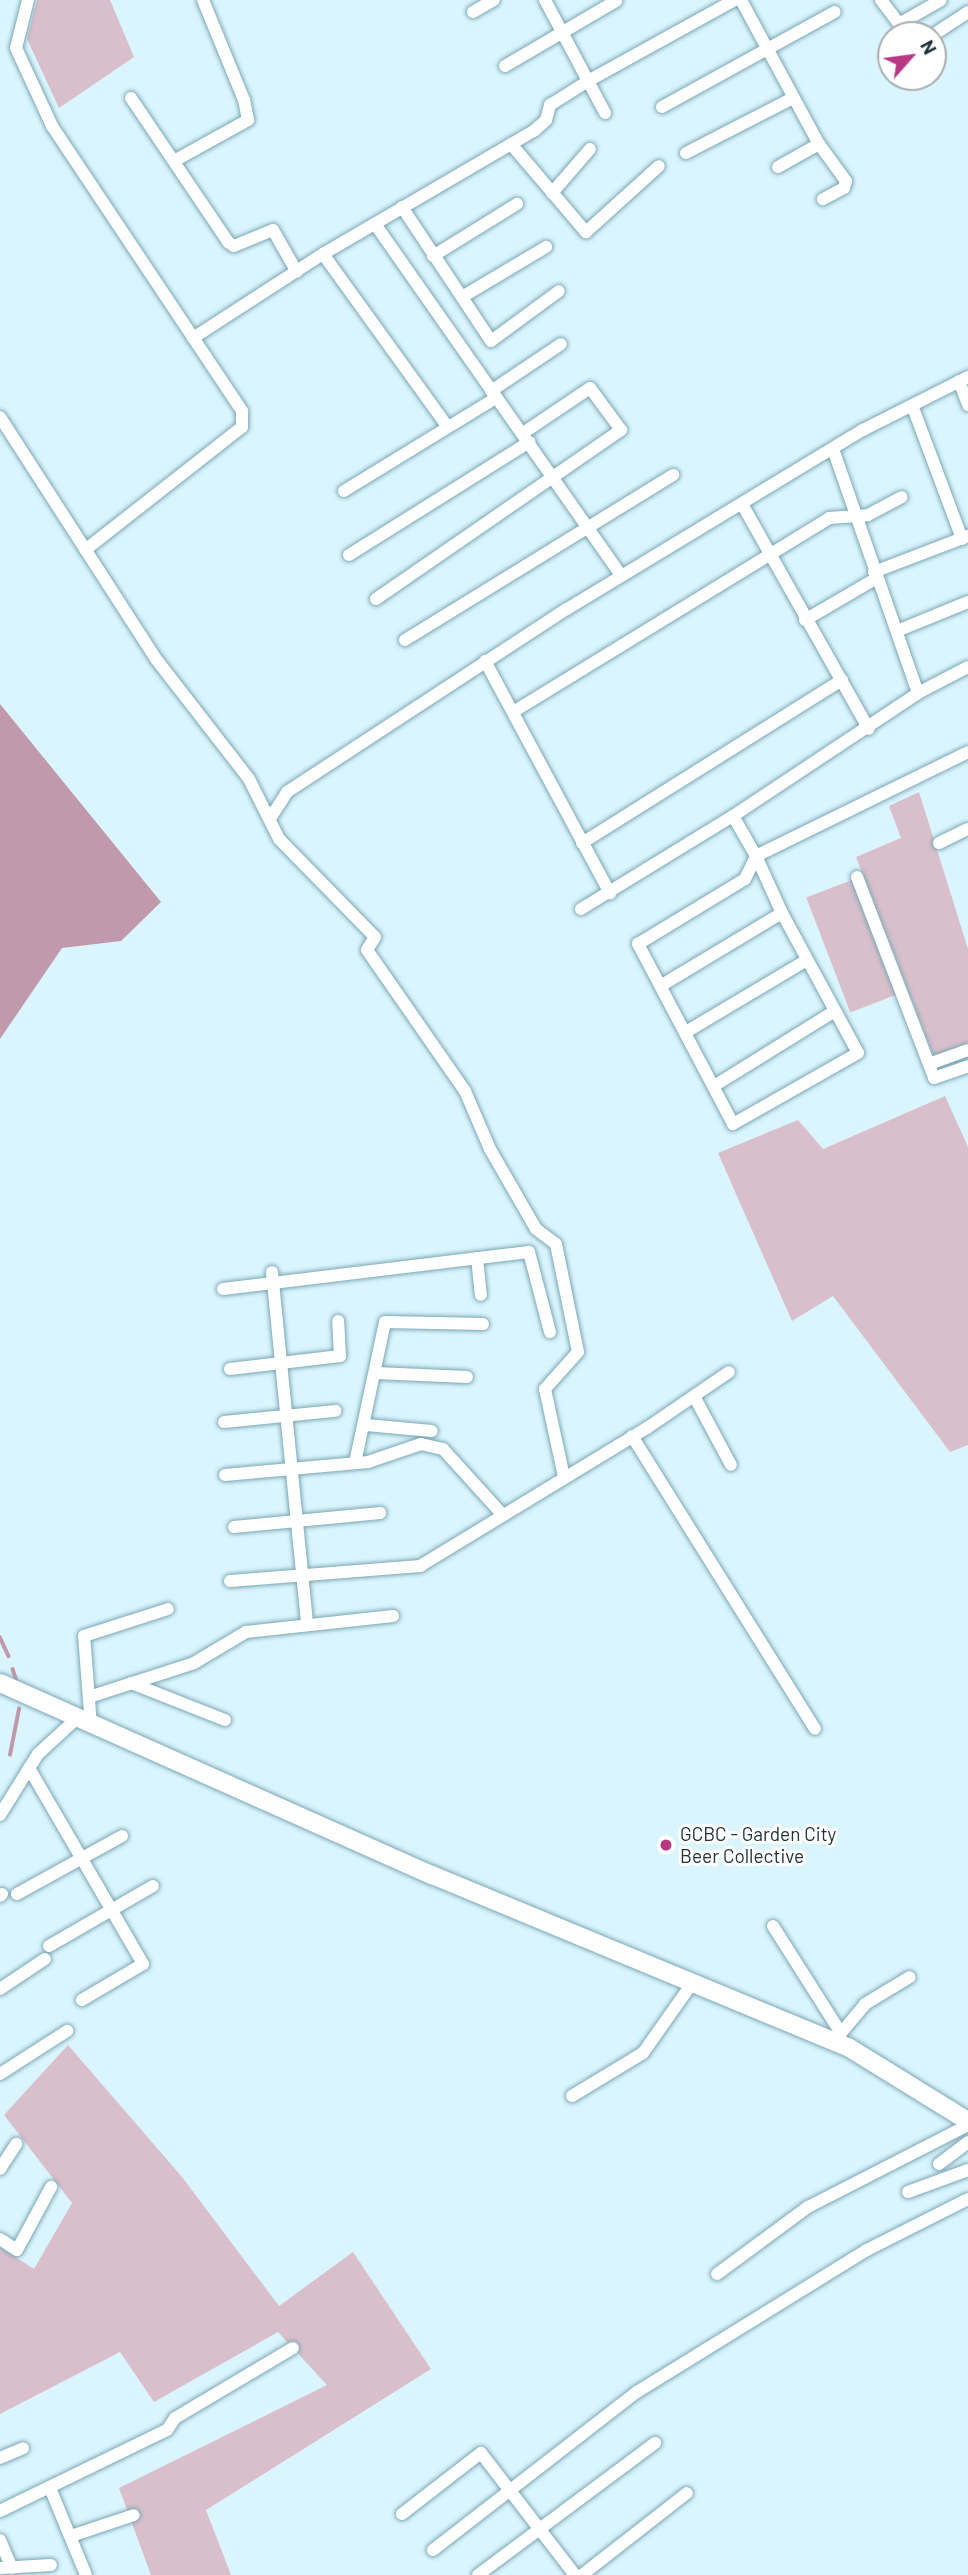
<!DOCTYPE html>
<html>
<head>
<meta charset="utf-8">
<style>
  body { margin:0 }
  #map { position:relative; width:968px; height:2575px; overflow:hidden; background:#daf5fd; font-family:Barlow,sans-serif }
  div>[style] { position:absolute }
  [style*='--x'] { left:calc(var(--x)*1px); top:calc(var(--y)*1px); width:calc(var(--w)*1px); rotate:calc(var(--a)*1deg) }
  .green>* { inset:0; background:#d8bfcb; transform-origin:0 0 }
  .water>* { inset:0; background:#c099ac }
  .stream>* { height:3.5px; margin:-1.75px; padding:0 1.75px; transform-origin:1.75px; border-radius:1.75px; background:#c099ac }
  .roads { filter:drop-shadow(0 0 2px #7ca7b4) drop-shadow(0 0 2px #7ca7b4) }
  .street>* { height:12px; margin:-6px; padding:0 6px; transform-origin:6px; border-radius:6px; background:#fff }
  .secondary>* { height:18px; margin:-9px; padding:0 9px; transform-origin:9px; border-radius:9px; background:#fff }
  .dots>* { width:19px; height:19px; translate:-50% -50%; box-sizing:border-box; border:4px solid #fff; border-radius:50% }
  span { translate:-50% -50%; white-space:nowrap; text-align:center; line-height:1.15; -webkit-text-stroke:6px #fff; paint-order:stroke }
  .poi-label { font-size:19px; color:#223439 }
  .left { translate:0 -50%; text-align:left }
  .north { position:absolute; left:877px; top:21px; width:70px; height:70px; box-sizing:border-box; background:#fff; border:2px solid #a7aeb0; border-radius:50%; rotate:62deg; font-size:19px; font-weight:700; line-height:28px; text-align:center; color:#223439 }
  .north::after { content:''; display:block; margin:auto; width:24px; height:32px; background:#b83884; clip-path:polygon(50% 0,100% 100%,50% 72%,0 100%) }
</style>
</head>
<body>
<div id="map">
  <div class="green">
    <i style="clip-path:polygon(37px 0,110px 0,134px 57px,59px 108px,27px 39px)"></i>
    <i style="clip-path:polygon(919px 792px,968px 949px,968px 1044px,934px 1057px,856px 857px,901px 838px,889px 806px)"></i>
    <i style="left:852px;top:880px;width:123px;height:49px;rotate:69deg"></i>
    <i style="clip-path:polygon(945px 1096px,968px 1147px,968px 1445px,950px 1452px,833px 1296px,792px 1321px,718px 1153px,798px 1120px,823px 1149px)"></i>
    <i style="clip-path:polygon(68px 2045px,182px 2177px,279px 2306px,353px 2252px,431px 2369px,206px 2510px,231px 2575px,151px 2575px,119px 2488px,327px 2385px,278px 2332px,154px 2402px,120px 2352px,0 2414px,0 2247px,34px 2269px,72px 2203px,4px 2115px)"></i>
  </div>
  <div class="water">
    <i style="clip-path:polygon(0 704px,161px 902px,121px 941px,62px 948px,0 1039px)"></i>
  </div>
  <div class="stream">
    <i style="--x:0;--y:1637;--w:21;--a:65"></i>
    <i style="--x:13;--y:1669;--w:16;--a:72"></i>
    <i style="--x:10;--y:1755;--w:47;--a:-78.9"></i>
  </div>
  <div class="roads">
    <div class="street">
      <i style="--x:28;--y:0;--w:49;--a:104"></i>
      <i style="--x:16;--y:48;--w:86;--a:65.2"></i>
      <i style="--x:52;--y:126;--w:343;--a:56.3"></i>
      <i style="--x:242;--y:411;--w:16;--a:90"></i>
      <i style="--x:242;--y:427;--w:199;--a:141.9"></i>
      <i style="--x:545;--y:0;--w:128;--a:62"></i>
      <i style="--x:741;--y:0;--w:164;--a:61.6"></i>
      <i style="--x:819;--y:144;--w:46;--a:53.9"></i>
      <i style="--x:846;--y:181;--w:7;--a:106"></i>
      <i style="--x:844;--y:188;--w:24;--a:152"></i>
      <i style="--x:881;--y:0;--w:30;--a:53"></i>
      <i style="--x:899;--y:24;--w:48;--a:-29.7"></i>
      <i style="--x:473;--y:12;--w:24;--a:-30"></i>
      <i style="--x:933;--y:35;--w:42;--a:-33.3"></i>
      <i style="--x:505;--y:66;--w:129;--a:-30.4"></i>
      <i style="--x:131;--y:98;--w:174;--a:56"></i>
      <i style="--x:228;--y:242;--w:7;--a:34"></i>
      <i style="--x:234;--y:246;--w:42;--a:-22.3"></i>
      <i style="--x:273;--y:230;--w:48;--a:60.3"></i>
      <i style="--x:662;--y:107;--w:197;--a:-28.8"></i>
      <i style="--x:511;--y:144;--w:116;--a:49.6"></i>
      <i style="--x:586;--y:232;--w:98;--a:-42.1"></i>
      <i style="--x:686;--y:153;--w:120;--a:-27.2"></i>
      <i style="--x:174;--y:161;--w:85;--a:-29"></i>
      <i style="--x:248;--y:120;--w:20;--a:-101"></i>
      <i style="--x:244;--y:100;--w:108;--a:-112.3"></i>
      <i style="--x:778;--y:167;--w:47;--a:-29.3"></i>
      <i style="--x:552;--y:193;--w:58;--a:-49.2"></i>
      <i style="--x:402;--y:207;--w:161;--a:56.4"></i>
      <i style="--x:491;--y:341;--w:84;--a:-36.3"></i>
      <i style="--x:375;--y:224;--w:429;--a:55"></i>
      <i style="--x:323;--y:254;--w:213;--a:54.2"></i>
      <i style="--x:433;--y:256;--w:99;--a:-31.8"></i>
      <i style="--x:462;--y:297;--w:98;--a:-30.8"></i>
      <i style="--x:193;--y:338;--w:155;--a:-32.9"></i>
      <i style="--x:323;--y:254;--w:246;--a:-30.3"></i>
      <i style="--x:535;--y:130;--w:15;--a:-42"></i>
      <i style="--x:546;--y:120;--w:16;--a:-75"></i>
      <i style="--x:550;--y:105;--w:45;--a:-32.3"></i>
      <i style="--x:588;--y:81;--w:168;--a:-28.9"></i>
      <i style="--x:959;--y:381;--w:26;--a:69"></i>
      <i style="--x:491;--y:391;--w:84;--a:-33.9"></i>
      <i style="--x:912;--y:405;--w:143;--a:69.5"></i>
      <i style="--x:0;--y:417;--w:288;--a:57.2"></i>
      <i style="--x:156;--y:659;--w:152;--a:52.2"></i>
      <i style="--x:249;--y:779;--w:67;--a:63.4"></i>
      <i style="--x:279;--y:839;--w:137;--a:45.6"></i>
      <i style="--x:375;--y:937;--w:15;--a:122"></i>
      <i style="--x:367;--y:950;--w:172;--a:55.2"></i>
      <i style="--x:465;--y:1091;--w:63;--a:66.7"></i>
      <i style="--x:490;--y:1149;--w:92;--a:60.1"></i>
      <i style="--x:536;--y:1229;--w:25;--a:37"></i>
      <i style="--x:556;--y:1244;--w:110;--a:78.5"></i>
      <i style="--x:578;--y:1352;--w:50;--a:131.7"></i>
      <i style="--x:545;--y:1389;--w:90;--a:77.8"></i>
      <i style="--x:833;--y:449;--w:258;--a:70.8"></i>
      <i style="--x:344;--y:491;--w:178;--a:-31.5"></i>
      <i style="--x:742;--y:504;--w:258;--a:60.6"></i>
      <i style="--x:349;--y:555;--w:213;--a:-32.1"></i>
      <i style="--x:874;--y:572;--w:101;--a:-21"></i>
      <i style="--x:376;--y:599;--w:298;--a:-34.6"></i>
      <i style="--x:621;--y:430;--w:52;--a:-126.4"></i>
      <i style="--x:590;--y:388;--w:81;--a:146.1"></i>
      <i style="--x:805;--y:620;--w:83;--a:-30.3"></i>
      <i style="--x:897;--y:631;--w:77;--a:-22.2"></i>
      <i style="--x:405;--y:640;--w:315;--a:-31.6"></i>
      <i style="--x:485;--y:661;--w:264;--a:61.7"></i>
      <i style="--x:513;--y:712;--w:371;--a:-31.5"></i>
      <i style="--x:829;--y:518;--w:39;--a:-4"></i>
      <i style="--x:868;--y:515;--w:38;--a:-28"></i>
      <i style="--x:733;--y:816;--w:46;--a:60.1"></i>
      <i style="--x:756;--y:856;--w:63;--a:65.5"></i>
      <i style="--x:782;--y:913;--w:159;--a:61.5"></i>
      <i style="--x:858;--y:1053;--w:144;--a:150.4"></i>
      <i style="--x:733;--y:1124;--w:204;--a:-117.8"></i>
      <i style="--x:638;--y:944;--w:125;--a:-31.3"></i>
      <i style="--x:745;--y:879;--w:25;--a:-64"></i>
      <i style="--x:756;--y:856;--w:236;--a:-26.1"></i>
      <i style="--x:271;--y:817;--w:30;--a:-57"></i>
      <i style="--x:287;--y:792;--w:334;--a:-33.2"></i>
      <i style="--x:567;--y:609;--w:346;--a:-31.2"></i>
      <i style="--x:863;--y:430;--w:118;--a:-26.8"></i>
      <i style="--x:582;--y:843;--w:307;--a:-32.1"></i>
      <i style="--x:939;--y:843;--w:32;--a:-26"></i>
      <i style="--x:857;--y:877;--w:215;--a:69"></i>
      <i style="--x:934;--y:1078;--w:36;--a:-19"></i>
      <i style="--x:581;--y:909;--w:178;--a:-31.5"></i>
      <i style="--x:733;--y:816;--w:222;--a:-33.6"></i>
      <i style="--x:918;--y:693;--w:56;--a:-27.5"></i>
      <i style="--x:662;--y:985;--w:140;--a:-31"></i>
      <i style="--x:686;--y:1032;--w:141;--a:-30.8"></i>
      <i style="--x:929;--y:1064;--w:41;--a:-19.7"></i>
      <i style="--x:714;--y:1086;--w:142;--a:-31.8"></i>
      <i style="--x:477;--y:1258;--w:37;--a:84"></i>
      <i style="--x:272;--y:1272;--w:355;--a:84.3"></i>
      <i style="--x:223;--y:1289;--w:308;--a:-6.9"></i>
      <i style="--x:529;--y:1252;--w:83;--a:75.3"></i>
      <i style="--x:230;--y:1369;--w:111;--a:-6.7"></i>
      <i style="--x:340;--y:1356;--w:35;--a:-93"></i>
      <i style="--x:376;--y:1373;--w:91;--a:2.5"></i>
      <i style="--x:694;--y:1396;--w:78;--a:61.8"></i>
      <i style="--x:224;--y:1422;--w:112;--a:-5.7"></i>
      <i style="--x:366;--y:1425;--w:66;--a:5.2"></i>
      <i style="--x:632;--y:1436;--w:345;--a:58"></i>
      <i style="--x:355;--y:1463;--w:144;--a:-78"></i>
      <i style="--x:385;--y:1322;--w:98;--a:1.2"></i>
      <i style="--x:225;--y:1475;--w:144;--a:-5.2"></i>
      <i style="--x:368;--y:1462;--w:56;--a:-18.8"></i>
      <i style="--x:421;--y:1444;--w:23;--a:13"></i>
      <i style="--x:443;--y:1449;--w:86;--a:47.8"></i>
      <i style="--x:234;--y:1527;--w:147;--a:-5.5"></i>
      <i style="--x:230;--y:1581;--w:191;--a:-4.5"></i>
      <i style="--x:420;--y:1566;--w:266;--a:-31.3"></i>
      <i style="--x:647;--y:1428;--w:99;--a:-34.3"></i>
      <i style="--x:131;--y:1683;--w:101;--a:21.5"></i>
      <i style="--x:89;--y:1697;--w:110;--a:-17.9"></i>
      <i style="--x:194;--y:1663;--w:61;--a:-30.8"></i>
      <i style="--x:246;--y:1632;--w:148;--a:-6.2"></i>
      <i style="--x:91;--y:1726;--w:90;--a:-94.4"></i>
      <i style="--x:84;--y:1636;--w:88;--a:-17.8"></i>
      <i style="--x:29;--y:1768;--w:227;--a:59.8"></i>
      <i style="--x:143;--y:1964;--w:71;--a:149.5"></i>
      <i style="--x:0;--y:1815;--w:72;--a:-58.1"></i>
      <i style="--x:38;--y:1754;--w:52;--a:-42.6"></i>
      <i style="--x:17;--y:1894;--w:120;--a:-28.9"></i>
      <i style="--x:0;--y:1896;--w:3;--a:-45"></i>
      <i style="--x:773;--y:1926;--w:127;--a:57.6"></i>
      <i style="--x:841;--y:2033;--w:10;--a:119"></i>
      <i style="--x:49;--y:1946;--w:120;--a:-30"></i>
      <i style="--x:0;--y:1989;--w:54;--a:-33.7"></i>
      <i style="--x:841;--y:2033;--w:38;--a:-50"></i>
      <i style="--x:865;--y:2004;--w:52;--a:-31"></i>
      <i style="--x:0;--y:2074;--w:80;--a:-32.7"></i>
      <i style="--x:572;--y:2096;--w:83;--a:-31.2"></i>
      <i style="--x:643;--y:2053;--w:87;--a:-54.8"></i>
      <i style="--x:939;--y:2164;--w:36;--a:-37"></i>
      <i style="--x:0;--y:2169;--w:30;--a:-57"></i>
      <i style="--x:908;--y:2192;--w:64;--a:-20.1"></i>
      <i style="--x:0;--y:2239;--w:20;--a:33"></i>
      <i style="--x:17;--y:2250;--w:72;--a:-61.6"></i>
      <i style="--x:717;--y:2274;--w:113;--a:-36.4"></i>
      <i style="--x:808;--y:2207;--w:180;--a:-27.1"></i>
      <i style="--x:0;--y:2458;--w:25;--a:-23"></i>
      <i style="--x:50;--y:2488;--w:94;--a:67.5"></i>
      <i style="--x:0;--y:2511;--w:186;--a:-25.9"></i>
      <i style="--x:167;--y:2430;--w:14;--a:-56"></i>
      <i style="--x:175;--y:2418;--w:137;--a:-30.7"></i>
      <i style="--x:402;--y:2514;--w:100;--a:-37.7"></i>
      <i style="--x:481;--y:2453;--w:154;--a:52.4"></i>
      <i style="--x:71;--y:2536;--w:66;--a:-18.4"></i>
      <i style="--x:0;--y:2540;--w:30;--a:67"></i>
      <i style="--x:433;--y:2550;--w:258;--a:-37.8"></i>
      <i style="--x:637;--y:2392;--w:270;--a:-31.7"></i>
      <i style="--x:867;--y:2250;--w:113;--a:-26.8"></i>
      <i style="--x:0;--y:2568;--w:51;--a:-3.4"></i>
      <i style="--x:478;--y:2575;--w:221;--a:-36.7"></i>
      <i style="--x:582;--y:2575;--w:133;--a:-38"></i>
    </div>
    <div class="secondary">
      <i style="--x:0;--y:1683;--w:473;--a:24"></i>
      <i style="--x:432;--y:1875;--w:450;--a:22.5"></i>
      <i style="--x:848;--y:2047;--w:141;--a:31.7"></i>
    </div>
  </div>
  <div class="dots">
    <i style="left:666px;top:1845px;background:#b83884"></i>
  </div>
  <div class="poi-label">
    <span class="left" style="left:680px;top:1845px">GCBC - Garden City<br>Beer Collective</span>
  </div>
  <div class="north">N</div>
</div>
</body>
</html>
